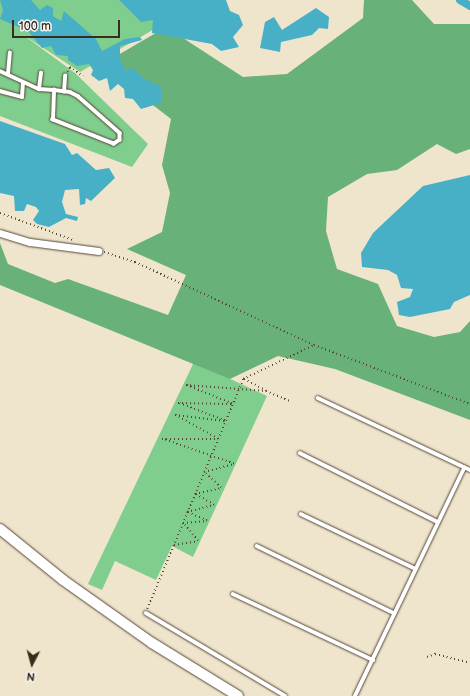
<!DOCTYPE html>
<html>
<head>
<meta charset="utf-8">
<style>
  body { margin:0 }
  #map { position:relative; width:470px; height:696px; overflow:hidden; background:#efe5cc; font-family:"Balsamiq Sans",sans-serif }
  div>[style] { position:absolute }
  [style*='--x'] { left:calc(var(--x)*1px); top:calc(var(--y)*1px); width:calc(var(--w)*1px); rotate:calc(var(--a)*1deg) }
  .green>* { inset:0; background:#80ce8d }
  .forest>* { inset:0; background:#68b178 }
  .water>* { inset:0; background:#47b0c6 }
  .canal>* { height:8px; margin:-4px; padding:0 4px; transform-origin:4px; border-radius:4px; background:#47b0c6 }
  .path>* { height:1.5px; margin-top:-0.75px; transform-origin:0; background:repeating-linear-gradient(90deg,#564638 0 1px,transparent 0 4px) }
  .roads { filter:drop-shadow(0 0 1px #564638) drop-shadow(0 0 1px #564638) }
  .lane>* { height:3.5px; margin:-1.75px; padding:0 1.75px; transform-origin:1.75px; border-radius:1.75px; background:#fff }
  .street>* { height:7px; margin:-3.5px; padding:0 3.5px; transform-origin:3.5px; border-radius:3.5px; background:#fff }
  .secondary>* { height:10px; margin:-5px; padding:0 5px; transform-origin:5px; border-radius:5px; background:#fff }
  span { translate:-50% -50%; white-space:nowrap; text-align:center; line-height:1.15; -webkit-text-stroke:3px #f6f6f2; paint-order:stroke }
  .north { position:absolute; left:12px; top:644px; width:40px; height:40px; -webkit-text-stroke:3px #f6f6f2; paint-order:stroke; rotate:186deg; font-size:11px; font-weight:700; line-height:16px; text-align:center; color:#3b2a1e }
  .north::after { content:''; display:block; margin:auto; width:14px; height:18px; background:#3b2a1e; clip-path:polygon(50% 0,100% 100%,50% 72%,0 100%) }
  .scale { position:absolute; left:12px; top:20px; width:108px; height:18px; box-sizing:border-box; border:2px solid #3b2a1e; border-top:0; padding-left:5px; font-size:12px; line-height:14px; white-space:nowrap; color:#3b2a1e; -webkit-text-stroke:3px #f6f6f2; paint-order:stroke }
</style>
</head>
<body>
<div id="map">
  <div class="green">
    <i style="clip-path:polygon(0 0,149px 0,177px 16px,80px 72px,22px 34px,75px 73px,148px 144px,132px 167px,0 116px)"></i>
    <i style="clip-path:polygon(194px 362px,267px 396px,193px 557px,172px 546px,156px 580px,115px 561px,102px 590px,88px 584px)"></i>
  </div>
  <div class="forest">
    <i style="clip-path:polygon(364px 0,412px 0,434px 24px,470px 24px,470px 149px,456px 154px,437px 144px,397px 170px,367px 174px,328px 197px,326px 231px,337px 269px,378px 284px,397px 326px,434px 337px,460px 332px,470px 321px,470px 420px,335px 369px,278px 356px,230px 379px,0 285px,0 243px,8px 264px,55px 283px,68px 279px,168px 315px,186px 275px,127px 249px,162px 232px,170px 193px,162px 165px,171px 119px,101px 65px,166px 27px,243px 77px,287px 74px,363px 18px)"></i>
  </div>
  <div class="water">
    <i style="clip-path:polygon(0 0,31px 0,40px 10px,47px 5px,53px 8px,53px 16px,61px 21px,64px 11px,96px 39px,102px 51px,125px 39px,140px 37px,142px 40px,120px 46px,120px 59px,126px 71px,133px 68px,143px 78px,161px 87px,161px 103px,141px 109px,133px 99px,125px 98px,124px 89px,118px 84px,110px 91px,107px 78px,99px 81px,91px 75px,93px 70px,89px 64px,77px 66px,68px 60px,68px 56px,56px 55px,51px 46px,42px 48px,28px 31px,0 19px,3px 10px)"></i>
    <i style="clip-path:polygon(119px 0,226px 0,230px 11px,239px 15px,243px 25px,233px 37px,239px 47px,221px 51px,212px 44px,152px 33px,153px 20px,141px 22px)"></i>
    <i style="clip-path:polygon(316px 8px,329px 17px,328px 29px,319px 28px,312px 35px,281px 42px,280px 52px,260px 48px,265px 22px,274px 17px,282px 30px)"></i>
    <i style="clip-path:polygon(0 121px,65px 144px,72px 155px,77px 153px,96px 170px,109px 168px,115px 178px,91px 201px,86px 198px,85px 204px,80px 205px,79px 189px,65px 190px,62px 202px,66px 214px,78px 217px,77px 221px,66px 218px,49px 227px,37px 224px,33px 220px,39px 211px,36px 207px,27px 204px,24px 211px,15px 211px,14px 196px,0 193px)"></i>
    <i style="clip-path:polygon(470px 175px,470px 295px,454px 302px,450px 309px,410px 317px,399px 315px,397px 302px,410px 297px,413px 289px,401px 288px,397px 275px,388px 270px,362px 267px,361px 253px,373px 233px,423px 186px)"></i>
  </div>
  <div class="canal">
    <i style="--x:460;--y:0;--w:12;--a:31"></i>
  </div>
  <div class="path">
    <i style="--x:67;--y:72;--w:6;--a:-59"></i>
    <i style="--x:70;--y:67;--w:16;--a:35"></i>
    <i style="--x:0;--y:213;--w:78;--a:20.3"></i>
    <i style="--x:104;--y:252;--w:33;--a:18"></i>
    <i style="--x:135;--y:262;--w:197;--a:24.9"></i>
    <i style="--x:314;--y:345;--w:167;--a:20.7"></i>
    <i style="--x:266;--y:391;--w:25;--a:23"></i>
    <i style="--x:174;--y:545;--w:24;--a:-9"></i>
    <i style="--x:198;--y:541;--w:23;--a:-130"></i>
    <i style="--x:183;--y:523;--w:24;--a:-5"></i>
    <i style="--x:207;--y:521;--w:22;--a:-156"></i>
    <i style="--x:187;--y:512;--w:28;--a:-15"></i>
    <i style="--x:214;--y:505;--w:22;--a:-150"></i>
    <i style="--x:195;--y:494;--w:27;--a:-13"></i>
    <i style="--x:221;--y:488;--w:23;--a:-137"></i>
    <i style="--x:204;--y:472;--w:31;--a:-15"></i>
    <i style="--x:234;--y:464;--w:76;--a:-160.9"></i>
    <i style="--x:162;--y:439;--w:56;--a:0"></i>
    <i style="--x:218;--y:439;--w:49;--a:-150.8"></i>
    <i style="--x:175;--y:415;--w:50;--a:6.8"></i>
    <i style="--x:225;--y:421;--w:50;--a:-159"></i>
    <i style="--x:178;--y:403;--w:54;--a:1.1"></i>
    <i style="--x:232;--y:404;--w:50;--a:-157.6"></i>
    <i style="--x:186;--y:385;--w:80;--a:4.3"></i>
    <i style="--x:266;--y:391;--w:26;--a:-152"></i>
    <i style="--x:147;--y:609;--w:249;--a:-67.3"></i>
    <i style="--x:243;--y:379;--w:79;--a:-25.6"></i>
    <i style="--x:427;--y:657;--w:9;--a:-21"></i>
    <i style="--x:435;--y:654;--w:36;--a:14"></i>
  </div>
  <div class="roads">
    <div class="lane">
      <i style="--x:0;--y:71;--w:43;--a:24.8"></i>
      <i style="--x:39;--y:89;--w:15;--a:4"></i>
      <i style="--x:54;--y:90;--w:16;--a:7"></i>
      <i style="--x:70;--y:92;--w:9;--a:27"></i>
      <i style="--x:78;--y:96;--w:56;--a:41.4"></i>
      <i style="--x:120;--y:133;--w:7;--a:90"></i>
      <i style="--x:120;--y:140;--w:7;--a:146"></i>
      <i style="--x:114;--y:144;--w:66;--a:-158.5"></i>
      <i style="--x:53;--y:120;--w:30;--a:-88"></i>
      <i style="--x:8;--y:74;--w:21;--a:-85"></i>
      <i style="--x:39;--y:89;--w:16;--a:-83"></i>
      <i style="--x:0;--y:91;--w:23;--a:15"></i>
      <i style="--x:22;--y:97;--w:13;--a:-86"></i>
      <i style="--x:64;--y:92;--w:16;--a:-86"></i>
      <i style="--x:318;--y:398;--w:168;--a:25.3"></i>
      <i style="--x:300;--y:453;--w:154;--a:26.6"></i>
      <i style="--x:301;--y:514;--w:127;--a:25.6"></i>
      <i style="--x:257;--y:546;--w:153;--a:26.1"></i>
      <i style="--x:233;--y:594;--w:155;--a:25.2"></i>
      <i style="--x:146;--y:613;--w:162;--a:30.8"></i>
      <i style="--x:355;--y:696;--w:253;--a:-64.4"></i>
    </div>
    <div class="street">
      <i style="--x:0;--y:233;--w:31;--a:17"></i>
      <i style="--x:30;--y:242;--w:69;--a:7.5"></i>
    </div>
    <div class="secondary">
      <i style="--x:0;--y:529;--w:81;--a:39"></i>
      <i style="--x:63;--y:580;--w:109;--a:35.3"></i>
      <i style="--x:152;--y:643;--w:101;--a:31.6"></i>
    </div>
  </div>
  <div class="north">N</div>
  <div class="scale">100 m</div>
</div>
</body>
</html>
